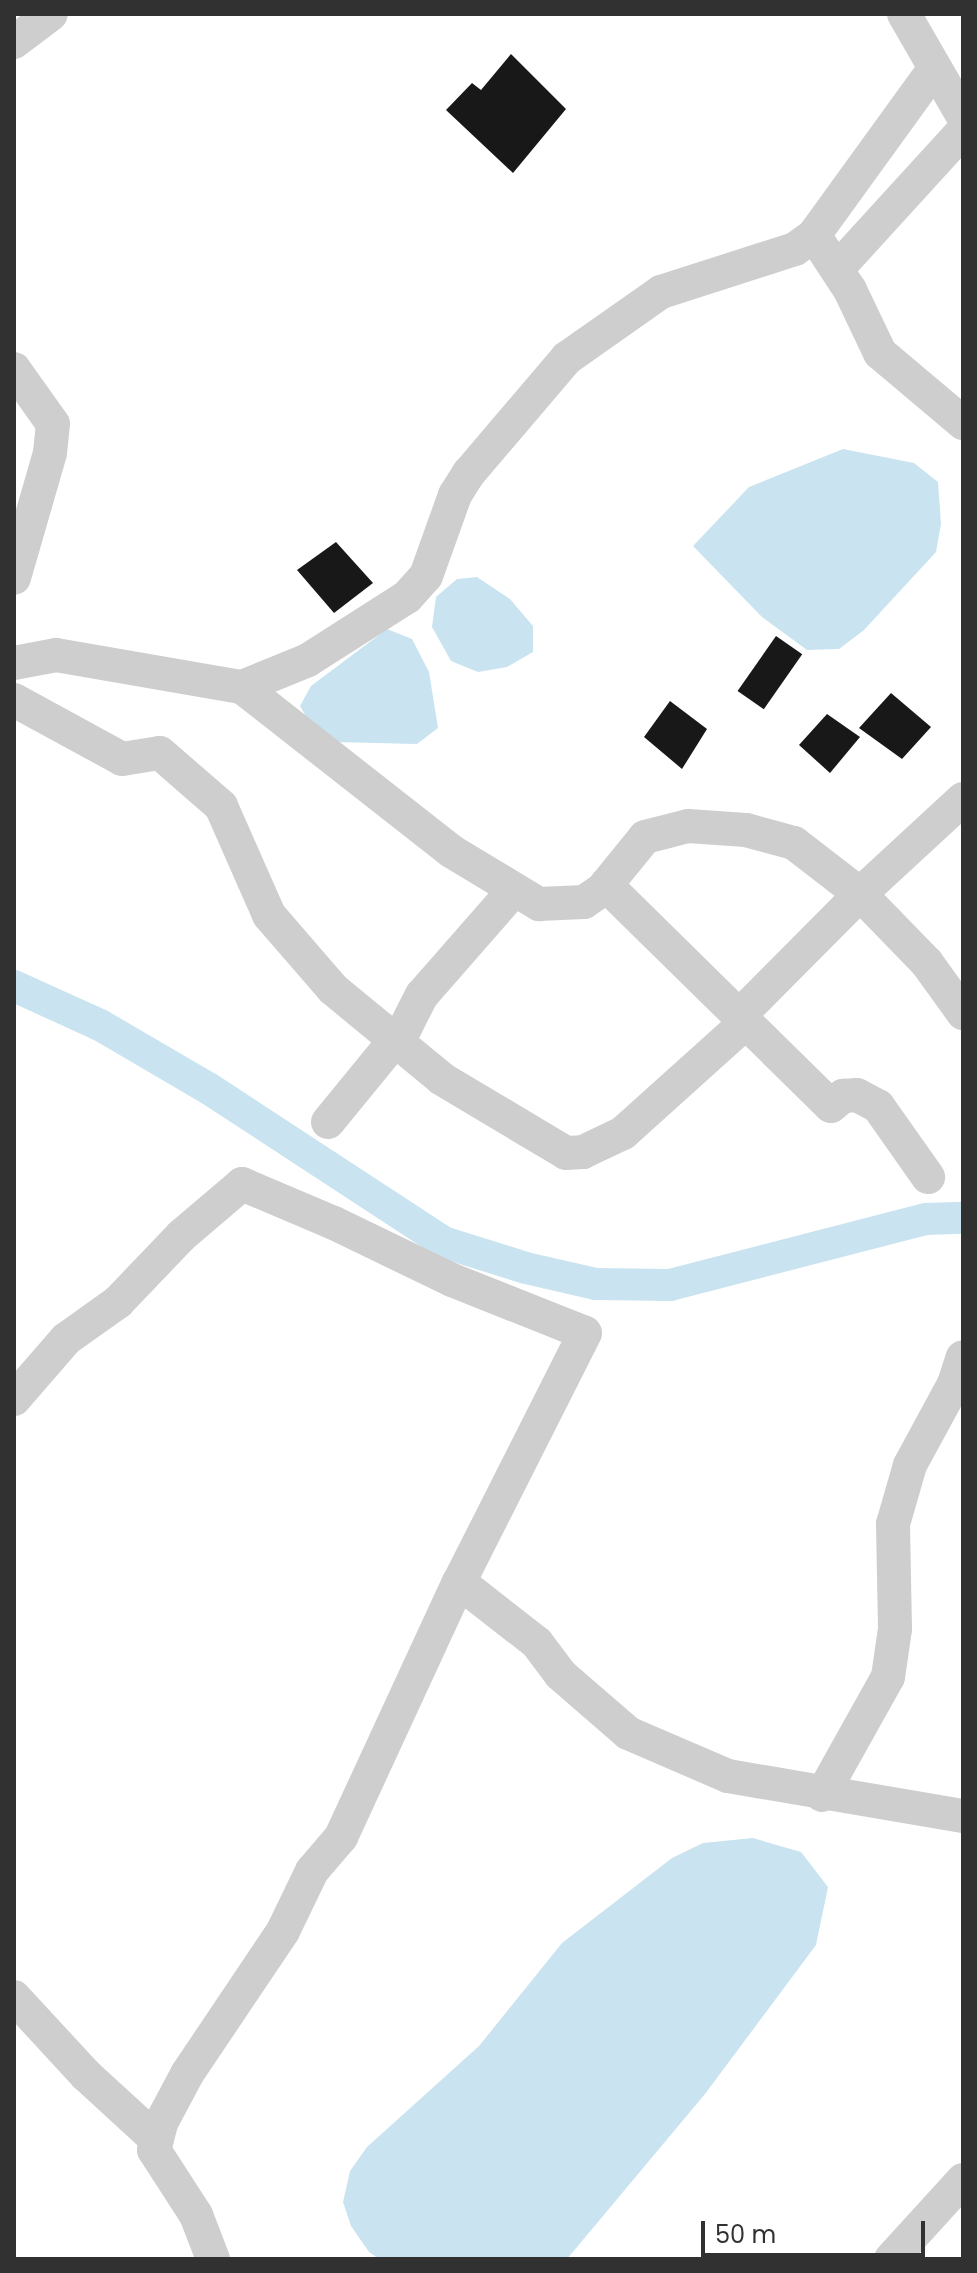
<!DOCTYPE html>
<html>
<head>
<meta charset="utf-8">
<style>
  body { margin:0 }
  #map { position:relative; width:977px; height:2273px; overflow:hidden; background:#fff; font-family:Poppins,sans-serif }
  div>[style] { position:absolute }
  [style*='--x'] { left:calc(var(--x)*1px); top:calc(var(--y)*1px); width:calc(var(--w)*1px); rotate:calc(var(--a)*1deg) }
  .water>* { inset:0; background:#c9e4f0 }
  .canal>* { height:32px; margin:-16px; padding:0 16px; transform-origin:16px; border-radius:16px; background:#c9e4f0 }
  .building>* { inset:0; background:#181818; transform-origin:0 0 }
  .minor>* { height:34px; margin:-17px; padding:0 17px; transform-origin:17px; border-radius:17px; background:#cecece }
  span { translate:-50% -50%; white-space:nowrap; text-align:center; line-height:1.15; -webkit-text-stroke:8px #fff; paint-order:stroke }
  .frame { position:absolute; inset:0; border:16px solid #313131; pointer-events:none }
  .scale { position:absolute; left:701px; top:2221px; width:224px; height:36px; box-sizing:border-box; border:4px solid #313131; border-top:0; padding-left:10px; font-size:24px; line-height:28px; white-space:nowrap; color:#313131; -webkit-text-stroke:6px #fff; paint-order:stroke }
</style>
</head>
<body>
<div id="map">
  <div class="water">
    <i style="clip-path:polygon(843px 449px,914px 463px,938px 482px,941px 524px,936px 552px,864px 630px,839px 649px,807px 650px,762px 617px,693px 546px,749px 487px)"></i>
    <i style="clip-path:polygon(477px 577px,510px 599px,533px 626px,533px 652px,507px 667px,478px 672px,451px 661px,432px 627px,436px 597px,457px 579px)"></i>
    <i style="clip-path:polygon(387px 629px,412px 639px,429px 672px,438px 728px,417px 744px,334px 742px,312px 727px,300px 706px,311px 686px)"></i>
    <i style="clip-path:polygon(753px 1838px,801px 1852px,828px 1887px,816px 1945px,705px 2094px,567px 2259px,379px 2259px,369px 2252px,351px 2226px,343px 2202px,350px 2171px,367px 2147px,479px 2046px,562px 1943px,672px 1858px,703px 1843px)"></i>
  </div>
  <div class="canal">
    <i style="--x:14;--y:986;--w:94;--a:24.4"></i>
    <i style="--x:100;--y:1025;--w:125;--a:30.3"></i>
    <i style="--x:208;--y:1088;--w:281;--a:33.2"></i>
    <i style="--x:443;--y:1242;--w:87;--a:17.4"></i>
    <i style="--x:526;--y:1268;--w:72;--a:12.9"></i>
    <i style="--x:596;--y:1284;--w:74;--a:0.8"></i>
    <i style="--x:670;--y:1285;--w:264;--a:-14.5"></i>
    <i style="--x:926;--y:1219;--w:37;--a:-2"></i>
  </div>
  <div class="building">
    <i style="clip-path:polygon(511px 54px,566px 109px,513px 173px,446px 110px,472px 83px,481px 90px)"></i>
    <i style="clip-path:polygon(336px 542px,373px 583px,334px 613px,297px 570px)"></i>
    <i style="left:776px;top:636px;width:32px;height:67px;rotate:35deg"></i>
    <i style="clip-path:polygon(891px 693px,931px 727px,902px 759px,859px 728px)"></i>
    <i style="clip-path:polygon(670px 701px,707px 729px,682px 769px,644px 737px)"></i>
    <i style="clip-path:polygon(827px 714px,860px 737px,830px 773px,799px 745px)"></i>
  </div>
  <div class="minor">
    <i style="--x:904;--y:14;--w:118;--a:60"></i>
    <i style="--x:14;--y:42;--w:46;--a:-37.1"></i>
    <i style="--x:814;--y:235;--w:66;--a:56.8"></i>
    <i style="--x:850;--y:290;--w:70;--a:64.5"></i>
    <i style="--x:880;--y:353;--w:109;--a:40.1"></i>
    <i style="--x:837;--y:269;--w:187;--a:-47.6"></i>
    <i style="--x:14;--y:369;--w:67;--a:54.7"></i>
    <i style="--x:53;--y:424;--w:29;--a:96"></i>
    <i style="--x:50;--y:453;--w:130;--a:106.1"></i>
    <i style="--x:14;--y:663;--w:43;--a:-10.8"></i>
    <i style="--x:56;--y:655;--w:189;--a:9.8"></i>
    <i style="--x:242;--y:687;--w:266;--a:38.1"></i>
    <i style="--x:451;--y:851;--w:103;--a:31.1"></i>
    <i style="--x:539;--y:904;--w:45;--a:-2.5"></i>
    <i style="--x:584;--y:902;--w:22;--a:-34"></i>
    <i style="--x:602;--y:890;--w:68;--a:-50.9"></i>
    <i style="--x:645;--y:837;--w:44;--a:-14.3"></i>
    <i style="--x:688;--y:826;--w:58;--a:3.9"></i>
    <i style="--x:746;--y:830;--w:50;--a:15.2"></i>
    <i style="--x:794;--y:843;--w:83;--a:37.7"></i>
    <i style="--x:860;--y:894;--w:140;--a:-42.7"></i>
    <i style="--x:242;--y:687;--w:71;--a:-22.2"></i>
    <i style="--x:308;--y:660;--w:117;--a:-32.5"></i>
    <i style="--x:407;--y:597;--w:28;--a:-48"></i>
    <i style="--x:426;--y:576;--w:86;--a:-70.3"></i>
    <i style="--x:455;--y:495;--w:26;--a:-58"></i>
    <i style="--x:469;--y:473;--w:151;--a:-49.6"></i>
    <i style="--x:567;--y:358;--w:115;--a:-35.1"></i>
    <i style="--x:661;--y:292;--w:141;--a:-17.8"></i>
    <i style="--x:795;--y:249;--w:24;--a:-36"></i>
    <i style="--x:814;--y:235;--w:206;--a:-54.1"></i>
    <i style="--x:14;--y:700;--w:123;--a:28.6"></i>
    <i style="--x:122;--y:759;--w:38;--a:-9"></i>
    <i style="--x:160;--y:753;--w:81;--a:41"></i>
    <i style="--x:221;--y:806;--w:119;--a:66.2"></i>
    <i style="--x:269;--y:915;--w:98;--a:49.1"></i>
    <i style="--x:333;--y:989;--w:141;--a:39.5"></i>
    <i style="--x:442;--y:1079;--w:144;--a:30.8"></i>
    <i style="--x:566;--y:1153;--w:17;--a:-3"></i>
    <i style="--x:583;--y:1152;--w:44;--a:-25.4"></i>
    <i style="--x:623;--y:1133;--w:164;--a:-42"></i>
    <i style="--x:606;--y:885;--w:315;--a:44.5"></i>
    <i style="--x:831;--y:1106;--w:16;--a:-40"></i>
    <i style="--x:843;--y:1096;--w:14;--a:-4"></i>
    <i style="--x:857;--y:1095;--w:24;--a:28"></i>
    <i style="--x:878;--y:1106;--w:87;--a:54.8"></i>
    <i style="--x:739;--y:1016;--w:172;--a:-45.2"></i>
    <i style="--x:860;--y:894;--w:96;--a:45.8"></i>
    <i style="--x:927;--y:963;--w:62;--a:54.2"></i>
    <i style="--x:328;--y:1122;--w:122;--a:-50.7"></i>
    <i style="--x:405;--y:1028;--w:37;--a:-63"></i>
    <i style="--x:422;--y:995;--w:138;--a:-48.8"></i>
    <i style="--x:14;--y:1399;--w:79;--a:-49.1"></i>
    <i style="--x:66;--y:1339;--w:64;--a:-35.4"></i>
    <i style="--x:118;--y:1302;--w:91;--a:-46.3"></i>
    <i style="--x:181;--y:1236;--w:80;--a:-40.4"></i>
    <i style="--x:242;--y:1184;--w:100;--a:23"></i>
    <i style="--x:334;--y:1223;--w:131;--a:25.8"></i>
    <i style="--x:452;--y:1280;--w:143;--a:21.7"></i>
    <i style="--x:585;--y:1333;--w:279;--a:116.8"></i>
    <i style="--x:459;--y:1582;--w:99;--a:38"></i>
    <i style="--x:537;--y:1643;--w:39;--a:53"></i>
    <i style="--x:560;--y:1674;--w:90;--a:40.9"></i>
    <i style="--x:628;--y:1733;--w:109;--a:23.3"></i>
    <i style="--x:728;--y:1776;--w:238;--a:9.7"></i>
    <i style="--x:822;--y:1795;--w:135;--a:-60.8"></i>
    <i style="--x:888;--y:1677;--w:49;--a:-81.7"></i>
    <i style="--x:895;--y:1629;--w:105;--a:-91.1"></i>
    <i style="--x:893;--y:1524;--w:61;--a:-73.9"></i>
    <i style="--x:910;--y:1465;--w:92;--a:-61.5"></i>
    <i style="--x:954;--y:1384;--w:28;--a:-72"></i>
    <i style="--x:14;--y:1997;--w:106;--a:47.3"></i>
    <i style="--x:86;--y:2075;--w:96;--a:42.5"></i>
    <i style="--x:213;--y:2259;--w:47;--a:-111.1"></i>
    <i style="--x:196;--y:2215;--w:77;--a:-122.9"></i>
    <i style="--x:154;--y:2150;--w:28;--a:-75"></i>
    <i style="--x:161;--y:2123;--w:55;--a:-62"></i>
    <i style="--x:187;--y:2074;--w:172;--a:-56.1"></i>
    <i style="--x:283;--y:1931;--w:67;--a:-64.2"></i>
    <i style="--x:312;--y:1871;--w:45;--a:-49.5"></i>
    <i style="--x:341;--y:1837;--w:281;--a:-65.2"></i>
    <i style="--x:891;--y:2259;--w:107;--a:-47.7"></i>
  </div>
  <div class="frame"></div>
  <div class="scale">50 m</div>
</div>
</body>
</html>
